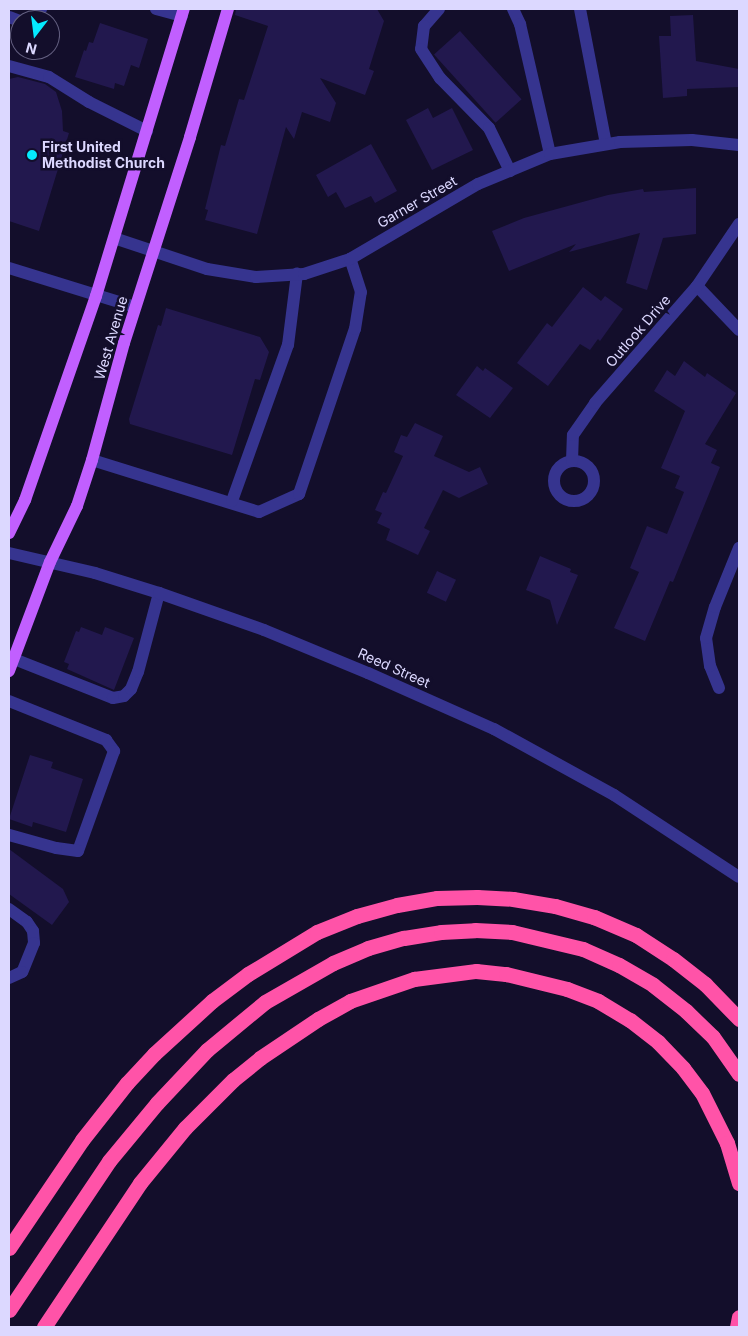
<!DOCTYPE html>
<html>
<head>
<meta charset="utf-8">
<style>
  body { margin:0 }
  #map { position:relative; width:748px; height:1336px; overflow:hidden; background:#130e2b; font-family:Inter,sans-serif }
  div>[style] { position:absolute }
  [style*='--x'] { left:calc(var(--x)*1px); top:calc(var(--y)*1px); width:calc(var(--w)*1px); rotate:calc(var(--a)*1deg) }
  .building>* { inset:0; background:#22184e; transform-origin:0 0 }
  .service>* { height:12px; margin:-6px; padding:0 6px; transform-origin:6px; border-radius:6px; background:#36348f }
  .minor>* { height:12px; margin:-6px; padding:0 6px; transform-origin:6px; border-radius:6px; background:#36348f }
  .minor>.ring { margin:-6px; padding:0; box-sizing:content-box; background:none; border:12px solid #36348f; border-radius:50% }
  .primary>* { height:12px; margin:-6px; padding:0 6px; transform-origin:6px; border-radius:6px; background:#c15fff }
  .motorway>* { height:15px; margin:-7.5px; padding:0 7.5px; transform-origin:7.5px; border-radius:7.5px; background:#ff53a8 }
  .dots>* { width:14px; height:14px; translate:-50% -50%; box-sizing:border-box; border:2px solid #130e2b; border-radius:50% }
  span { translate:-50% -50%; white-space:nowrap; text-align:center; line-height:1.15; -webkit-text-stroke:5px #130e2b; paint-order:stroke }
  .poi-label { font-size:14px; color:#dcd8ff; font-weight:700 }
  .left { translate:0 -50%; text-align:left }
  .street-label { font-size:14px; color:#dcd8ff }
  .frame { position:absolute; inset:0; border:10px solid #dcd8ff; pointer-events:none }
  .north { position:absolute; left:10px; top:10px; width:50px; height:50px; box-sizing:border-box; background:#130e2b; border:1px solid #635f80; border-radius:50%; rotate:195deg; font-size:14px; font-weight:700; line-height:20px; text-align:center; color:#dcd8ff }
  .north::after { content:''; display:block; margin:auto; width:18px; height:22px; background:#04eaff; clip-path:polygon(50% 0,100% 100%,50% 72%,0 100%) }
</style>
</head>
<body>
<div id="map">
  <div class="building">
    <i style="clip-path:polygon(236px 9px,377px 9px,384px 21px,369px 69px,374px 71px,365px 95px,320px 78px,336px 103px,330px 122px,302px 112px,294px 139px,286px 127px,257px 234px,205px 220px,208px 210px,205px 209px,221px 145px,225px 146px,239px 99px,244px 100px,268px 26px,235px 15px)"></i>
    <i style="clip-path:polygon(693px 15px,696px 61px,739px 69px,739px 87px,687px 89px,687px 96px,663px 98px,659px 36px,671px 36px,670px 16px)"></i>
    <i style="clip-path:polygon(100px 23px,148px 39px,139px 68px,131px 65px,124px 86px,115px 83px,114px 89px,75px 77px,84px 50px,86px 51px,89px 42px,93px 43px)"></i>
    <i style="left:460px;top:31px;width:92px;height:35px;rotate:48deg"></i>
    <i style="clip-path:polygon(18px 77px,45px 84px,56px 92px,62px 111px,63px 131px,69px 133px,39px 231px,9px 221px,9px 79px)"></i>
    <i style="clip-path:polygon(428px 108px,433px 118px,452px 108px,473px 150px,432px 170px,406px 120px)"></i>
    <i style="clip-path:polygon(371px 144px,397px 191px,375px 203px,371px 196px,345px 208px,336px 192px,328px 197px,316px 175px)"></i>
    <i style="clip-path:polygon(696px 188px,696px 234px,663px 238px,647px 290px,626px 283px,640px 233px,569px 252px,576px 244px,509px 271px,492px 231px,524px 218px,608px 195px,643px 189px,644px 192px)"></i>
    <i style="clip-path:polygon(583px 287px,601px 301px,605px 296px,623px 309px,600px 341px,598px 339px,590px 350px,580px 344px,548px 386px,517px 363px,547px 323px,552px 327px)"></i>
    <i style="clip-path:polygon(166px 308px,260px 337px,269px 352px,260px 380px,255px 379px,232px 455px,130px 424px,129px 419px,158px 325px,161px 326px)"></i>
    <i style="clip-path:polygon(684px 361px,705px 377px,707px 373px,736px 393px,705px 444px,717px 450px,711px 463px,720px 467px,673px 582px,670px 581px,645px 641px,614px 628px,639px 572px,630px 568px,647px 526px,667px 534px,684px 492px,675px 488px,680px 476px,661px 468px,685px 411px,654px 391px,667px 370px,675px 376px)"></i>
    <i style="clip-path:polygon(477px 366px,483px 371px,485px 368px,513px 388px,490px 418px,456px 395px)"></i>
    <i style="clip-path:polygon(415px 423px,443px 436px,434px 456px,469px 472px,480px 467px,488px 484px,459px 498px,443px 490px,424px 528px,430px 531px,418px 555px,386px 540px,390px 529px,377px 523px,382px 513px,375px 510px,383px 492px,386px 493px,403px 456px,394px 452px,401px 435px,407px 437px)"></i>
    <i style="clip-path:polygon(540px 556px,571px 569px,570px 572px,578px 575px,557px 625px,550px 600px,526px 590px)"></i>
    <i style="left:437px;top:571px;width:21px;height:24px;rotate:25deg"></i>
    <i style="clip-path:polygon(81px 627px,102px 635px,105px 627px,134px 638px,114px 690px,67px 669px,69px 664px,64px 662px,76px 631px,79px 632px)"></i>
    <i style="clip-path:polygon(30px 755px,53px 762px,51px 768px,83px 779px,66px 832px,33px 822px,32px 827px,9px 819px)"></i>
    <i style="clip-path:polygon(9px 849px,63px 889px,69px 902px,52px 925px,9px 894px)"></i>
  </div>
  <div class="service">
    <i style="--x:156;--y:9;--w:27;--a:15"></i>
    <i style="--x:439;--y:9;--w:23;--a:131"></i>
    <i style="--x:424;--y:26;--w:23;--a:97"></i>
    <i style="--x:421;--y:49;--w:35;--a:57"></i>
    <i style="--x:440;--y:78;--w:70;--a:45.6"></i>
    <i style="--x:489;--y:128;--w:48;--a:64"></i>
    <i style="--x:513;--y:9;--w:17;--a:65"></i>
    <i style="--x:520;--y:24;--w:133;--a:77"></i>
    <i style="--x:580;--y:9;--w:137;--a:79.1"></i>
    <i style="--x:9;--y:17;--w:12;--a:20"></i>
    <i style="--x:33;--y:20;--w:14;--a:-54"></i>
    <i style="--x:9;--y:66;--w:41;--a:15.4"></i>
    <i style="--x:49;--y:77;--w:47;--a:32"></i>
    <i style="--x:89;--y:102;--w:65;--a:26.6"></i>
    <i style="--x:92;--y:460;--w:175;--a:17.3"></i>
    <i style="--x:259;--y:512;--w:44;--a:-24.2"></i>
    <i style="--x:299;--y:494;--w:174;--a:-71.3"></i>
    <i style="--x:355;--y:329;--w:37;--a:-81"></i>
    <i style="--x:361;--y:292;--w:35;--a:-108"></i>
    <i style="--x:232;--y:501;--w:166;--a:-70.3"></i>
    <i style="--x:288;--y:345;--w:72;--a:-82.8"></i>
    <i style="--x:14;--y:659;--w:106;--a:21.5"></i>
    <i style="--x:113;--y:698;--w:11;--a:-10"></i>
    <i style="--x:124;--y:696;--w:10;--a:-45"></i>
    <i style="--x:131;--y:689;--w:18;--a:-68"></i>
    <i style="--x:138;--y:672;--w:82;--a:-75.1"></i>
    <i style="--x:9;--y:701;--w:105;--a:21.9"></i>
    <i style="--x:106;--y:740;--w:14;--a:54"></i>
    <i style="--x:114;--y:751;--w:106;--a:109.8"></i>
    <i style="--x:78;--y:851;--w:22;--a:-172"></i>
    <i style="--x:56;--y:848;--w:49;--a:-164.5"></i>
    <i style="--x:9;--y:909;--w:22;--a:36"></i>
    <i style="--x:27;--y:922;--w:11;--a:56"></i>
    <i style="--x:33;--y:931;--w:12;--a:85"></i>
    <i style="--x:34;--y:943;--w:31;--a:112"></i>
    <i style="--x:22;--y:972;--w:14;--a:155"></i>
  </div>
  <div class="minor">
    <i style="--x:114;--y:238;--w:98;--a:18.4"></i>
    <i style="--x:207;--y:269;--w:50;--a:9.3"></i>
    <i style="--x:256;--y:277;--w:48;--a:-3.6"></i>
    <i style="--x:304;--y:274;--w:48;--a:-18.1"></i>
    <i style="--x:350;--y:259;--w:148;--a:-30.4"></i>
    <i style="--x:478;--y:184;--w:78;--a:-22.6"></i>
    <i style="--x:550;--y:154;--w:71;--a:-9.7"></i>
    <i style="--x:620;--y:142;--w:72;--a:-1.6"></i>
    <i style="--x:692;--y:140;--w:47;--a:6.1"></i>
    <i style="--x:9;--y:268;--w:132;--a:17.2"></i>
    <i style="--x:697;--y:286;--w:61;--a:46.3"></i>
    <i class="ring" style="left:554px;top:461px;width:28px;height:28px"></i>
    <i style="--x:572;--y:461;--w:26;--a:-88"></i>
    <i style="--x:573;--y:435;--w:39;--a:-55"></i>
    <i style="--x:595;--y:403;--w:155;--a:-48.9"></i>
    <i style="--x:697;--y:286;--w:75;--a:-55.9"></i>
    <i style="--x:9;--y:553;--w:88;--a:13.1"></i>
    <i style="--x:95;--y:573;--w:67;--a:17.4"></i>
    <i style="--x:159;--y:593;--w:111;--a:19.4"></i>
    <i style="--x:264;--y:630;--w:113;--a:22.5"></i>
    <i style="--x:368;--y:673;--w:138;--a:24"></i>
    <i style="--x:494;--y:729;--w:137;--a:28.8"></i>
    <i style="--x:614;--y:795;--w:149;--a:33.3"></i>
    <i style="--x:719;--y:688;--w:24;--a:-112"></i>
    <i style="--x:710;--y:666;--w:28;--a:-98"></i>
    <i style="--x:706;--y:638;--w:32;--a:-74"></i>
    <i style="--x:715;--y:607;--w:64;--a:-67.9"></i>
  </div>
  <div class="primary">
    <i style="--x:9;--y:533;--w:37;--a:-64"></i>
    <i style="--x:25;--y:500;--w:216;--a:-70.8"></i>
    <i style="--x:96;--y:296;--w:300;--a:-73"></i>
    <i style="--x:9;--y:671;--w:116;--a:-69.4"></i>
    <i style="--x:50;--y:562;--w:62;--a:-64.3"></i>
    <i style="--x:77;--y:506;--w:48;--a:-71.9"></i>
    <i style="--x:92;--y:460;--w:121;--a:-74.7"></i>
    <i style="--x:124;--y:343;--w:216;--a:-72.2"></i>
    <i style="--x:190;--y:137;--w:134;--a:-73.5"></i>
  </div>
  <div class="motorway">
    <i style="--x:9;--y:1248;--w:130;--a:-55.9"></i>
    <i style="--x:82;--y:1140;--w:73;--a:-51.7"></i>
    <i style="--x:127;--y:1083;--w:40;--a:-47"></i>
    <i style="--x:154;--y:1054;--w:79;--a:-42.4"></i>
    <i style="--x:212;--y:1001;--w:45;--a:-36.9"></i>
    <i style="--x:248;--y:974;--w:81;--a:-31.3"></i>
    <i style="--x:317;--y:932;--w:43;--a:-21.8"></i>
    <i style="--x:357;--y:916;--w:41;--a:-15.4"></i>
    <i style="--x:397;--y:905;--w:41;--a:-9.9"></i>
    <i style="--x:437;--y:898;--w:40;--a:-1.4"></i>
    <i style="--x:477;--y:897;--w:36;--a:3"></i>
    <i style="--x:513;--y:899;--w:43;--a:9.5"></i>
    <i style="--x:555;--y:906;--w:41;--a:15.8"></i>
    <i style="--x:594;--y:917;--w:46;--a:23.2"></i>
    <i style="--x:636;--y:935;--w:44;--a:33"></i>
    <i style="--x:673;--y:959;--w:41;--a:38"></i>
    <i style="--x:705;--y:984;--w:49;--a:45.8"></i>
    <i style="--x:9;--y:1310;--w:179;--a:-56.1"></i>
    <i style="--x:109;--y:1161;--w:75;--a:-50.4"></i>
    <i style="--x:157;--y:1103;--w:73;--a:-46.7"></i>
    <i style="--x:207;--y:1050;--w:75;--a:-39.6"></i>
    <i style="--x:265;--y:1002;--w:78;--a:-29.8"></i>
    <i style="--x:333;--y:963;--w:38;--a:-23"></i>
    <i style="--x:368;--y:948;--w:37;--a:-16"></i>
    <i style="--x:404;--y:938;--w:37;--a:-9"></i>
    <i style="--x:441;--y:932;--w:34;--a:-3"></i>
    <i style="--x:475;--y:930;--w:37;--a:3"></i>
    <i style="--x:512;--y:932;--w:73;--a:13.5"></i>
    <i style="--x:583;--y:949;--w:39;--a:24"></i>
    <i style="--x:619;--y:965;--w:39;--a:30"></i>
    <i style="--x:653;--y:985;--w:42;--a:38.2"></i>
    <i style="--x:686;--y:1011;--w:37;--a:44"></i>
    <i style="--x:713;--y:1037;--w:45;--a:54.9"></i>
    <i style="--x:44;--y:1327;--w:173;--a:-56.3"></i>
    <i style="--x:140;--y:1183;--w:71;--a:-50.7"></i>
    <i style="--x:185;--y:1128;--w:68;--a:-45"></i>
    <i style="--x:233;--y:1080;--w:35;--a:-39"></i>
    <i style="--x:260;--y:1058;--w:70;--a:-33.9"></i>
    <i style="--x:318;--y:1019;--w:37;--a:-29"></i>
    <i style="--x:350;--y:1001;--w:68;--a:-19"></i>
    <i style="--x:414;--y:979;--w:63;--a:-7.4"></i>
    <i style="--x:476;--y:971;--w:30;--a:6"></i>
    <i style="--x:506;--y:974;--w:63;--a:13.8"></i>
    <i style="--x:567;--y:989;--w:33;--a:21"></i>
    <i style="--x:598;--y:1001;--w:37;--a:31"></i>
    <i style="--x:630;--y:1020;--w:36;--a:38"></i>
    <i style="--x:658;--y:1042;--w:36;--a:46"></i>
    <i style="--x:683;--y:1068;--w:31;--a:53"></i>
    <i style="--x:702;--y:1093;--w:56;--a:63.4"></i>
    <i style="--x:727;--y:1143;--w:42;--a:73.3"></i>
    <i style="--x:737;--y:1327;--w:10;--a:-79"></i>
  </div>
  <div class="dots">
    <i style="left:32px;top:155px;background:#04eaff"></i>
  </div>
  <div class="poi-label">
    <span class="left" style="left:42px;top:155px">First United<br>Methodist Church</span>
  </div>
  <div class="street-label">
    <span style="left:417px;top:202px;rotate:-30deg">Garner Street</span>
    <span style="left:638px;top:331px;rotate:-49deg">Outlook Drive</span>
    <span style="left:111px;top:338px;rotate:-74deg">West Avenue</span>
    <span style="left:394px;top:668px;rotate:24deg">Reed Street</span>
  </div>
  <div class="frame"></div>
  <div class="north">N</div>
</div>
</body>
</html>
